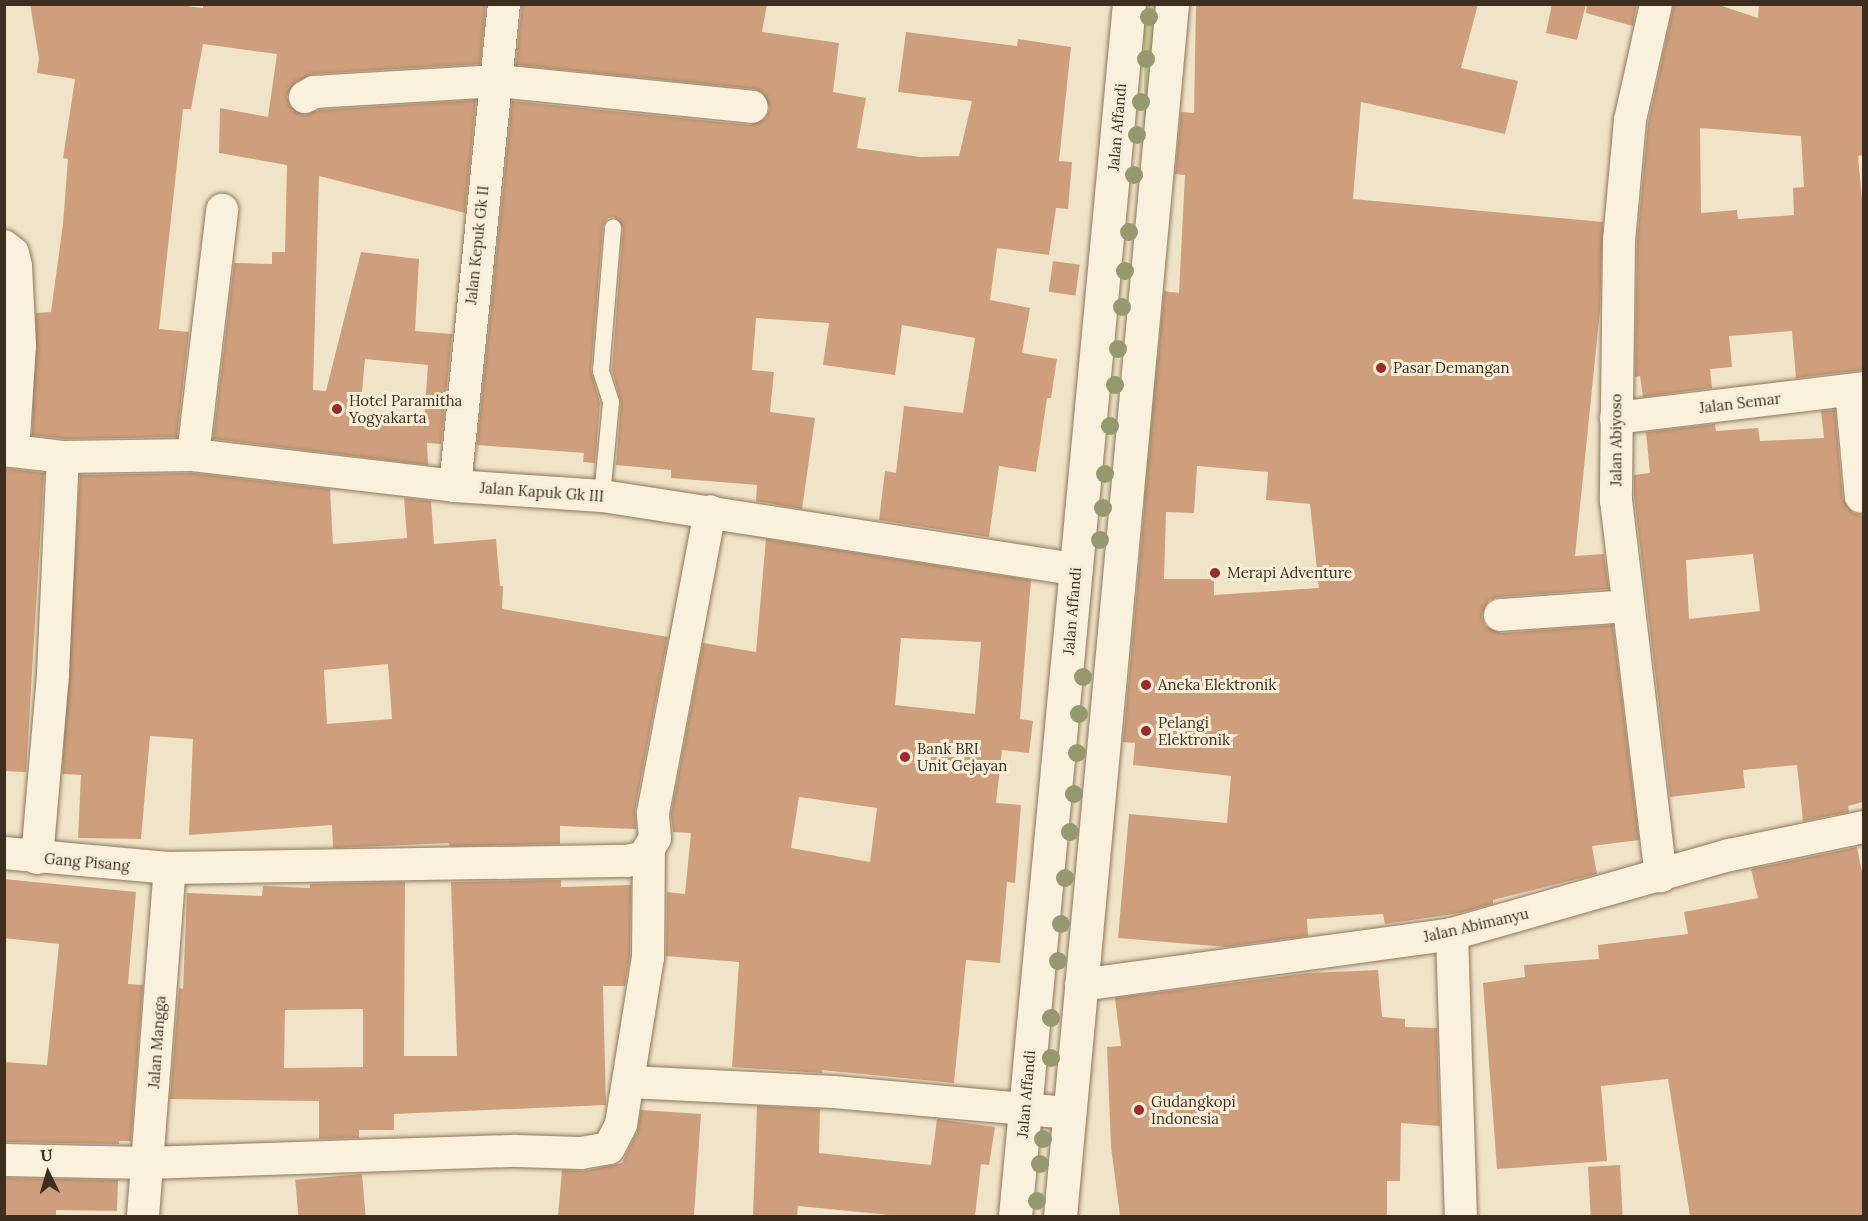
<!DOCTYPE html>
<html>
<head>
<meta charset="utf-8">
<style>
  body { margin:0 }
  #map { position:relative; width:1868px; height:1221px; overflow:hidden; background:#f0e4c8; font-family:Lora,serif }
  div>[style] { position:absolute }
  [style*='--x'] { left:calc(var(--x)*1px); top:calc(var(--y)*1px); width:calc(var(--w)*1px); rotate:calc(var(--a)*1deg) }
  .green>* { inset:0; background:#c9cf9b; transform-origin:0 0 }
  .building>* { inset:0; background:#cf9f7d; transform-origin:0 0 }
  .roads { filter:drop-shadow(0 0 2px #8d765c) drop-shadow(0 0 2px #8d765c) }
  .lane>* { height:16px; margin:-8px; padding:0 8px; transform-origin:8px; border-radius:8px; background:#faf1dc }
  .street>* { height:32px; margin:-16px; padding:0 16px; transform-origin:16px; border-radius:16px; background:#faf1dc }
  .secondary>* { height:33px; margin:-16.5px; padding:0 16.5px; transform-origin:16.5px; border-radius:16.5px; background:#faf1dc }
  .trees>* { width:18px; height:18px; margin:-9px; border-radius:50%; background:#96986f }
  .dots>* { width:16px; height:16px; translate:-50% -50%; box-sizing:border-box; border:3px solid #f7eed8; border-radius:50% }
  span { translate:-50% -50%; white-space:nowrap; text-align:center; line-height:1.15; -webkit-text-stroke:6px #f7eed8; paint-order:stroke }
  .street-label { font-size:15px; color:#3d2e20 }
  .poi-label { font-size:15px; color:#3d2e20 }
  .left { translate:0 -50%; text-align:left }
  .frame { position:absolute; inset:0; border:6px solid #3d2e20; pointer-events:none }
  .north { position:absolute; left:18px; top:1143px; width:60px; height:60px; -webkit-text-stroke:4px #f7eed8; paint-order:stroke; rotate:355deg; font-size:16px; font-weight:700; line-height:24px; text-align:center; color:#3d2e20 }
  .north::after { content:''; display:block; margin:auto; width:21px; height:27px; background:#3d2e20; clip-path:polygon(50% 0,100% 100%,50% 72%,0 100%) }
</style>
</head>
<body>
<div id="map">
  <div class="green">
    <i style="left:1144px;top:5px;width:13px;height:552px"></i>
  </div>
  <div class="building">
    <i style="clip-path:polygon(evenodd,30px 4px,170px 4px,203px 8px,203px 4px,486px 4px,480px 64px,313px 74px,296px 82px,287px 96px,290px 106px,304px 115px,319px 110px,476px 100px,465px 213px,319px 176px,313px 390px,326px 391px,361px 252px,419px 259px,415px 331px,452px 334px,441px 444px,427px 443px,428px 465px,213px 439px,234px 263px,272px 264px,272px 252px,285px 252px,287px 165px,219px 153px,220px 108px,268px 117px,277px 54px,203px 44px,191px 109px,183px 109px,159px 329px,189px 332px,177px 437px,64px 439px,32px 435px,36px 313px,51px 312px,63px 224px,68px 159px,63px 158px,75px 79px,37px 73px,39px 59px,30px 4px,365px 359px,428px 365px,424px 421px,360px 413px,365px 359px)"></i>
    <i style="clip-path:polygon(522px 4px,767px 4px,762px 32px,839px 43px,833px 92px,866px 98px,857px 148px,920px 157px,959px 156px,972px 101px,898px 92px,906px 32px,1017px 46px,1018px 39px,1071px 47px,1059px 161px,1072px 162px,1068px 209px,1056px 208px,1049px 255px,997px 248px,990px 300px,1030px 308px,1022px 353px,1057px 359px,1051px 398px,1047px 398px,1036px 472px,999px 466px,989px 537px,879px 520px,885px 471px,896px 473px,904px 406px,963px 413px,975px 338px,902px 325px,895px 375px,823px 365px,829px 323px,756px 318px,752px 370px,774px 372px,770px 412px,815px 418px,802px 509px,756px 501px,757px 485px,671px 478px,671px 470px,616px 465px,621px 403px,612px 370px,623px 228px,614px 217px,608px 218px,603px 226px,591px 370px,600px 403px,595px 463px,583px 462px,584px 453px,477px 445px,512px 101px,750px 125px,766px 118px,770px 108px,763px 93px,754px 89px,516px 65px)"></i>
    <i style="clip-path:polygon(evenodd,1196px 4px,1478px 4px,1461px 68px,1518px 81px,1505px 134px,1361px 102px,1353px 199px,1603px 222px,1600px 310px,1575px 556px,1604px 554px,1609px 589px,1498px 597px,1489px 600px,1482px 616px,1485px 626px,1501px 633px,1613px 625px,1639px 840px,1592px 846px,1597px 874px,1493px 900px,1493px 904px,1460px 913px,1385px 924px,1383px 914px,1307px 919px,1308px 936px,1226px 947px,1118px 938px,1129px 814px,1227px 823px,1231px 776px,1133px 765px,1135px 743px,1123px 742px,1164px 291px,1179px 293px,1185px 175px,1175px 174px,1181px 112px,1194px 113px,1196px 4px,1197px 466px,1268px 472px,1266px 500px,1310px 504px,1319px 588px,1214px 595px,1214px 579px,1164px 579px,1166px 512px,1194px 513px,1197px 466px)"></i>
    <i style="clip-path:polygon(1552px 4px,1586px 4px,1577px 40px,1546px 33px)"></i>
    <i style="clip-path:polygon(1587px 4px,1637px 4px,1633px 26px,1586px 13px)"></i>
    <i style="clip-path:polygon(evenodd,1674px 4px,1716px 4px,1758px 18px,1759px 4px,1863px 4px,1863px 155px,1858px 156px,1863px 210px,1863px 370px,1796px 378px,1792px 331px,1729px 336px,1732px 367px,1710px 369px,1712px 388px,1643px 397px,1640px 376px,1635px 377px,1637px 241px,1648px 123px,1674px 4px,1700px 128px,1801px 136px,1804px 187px,1793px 188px,1794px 215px,1738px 219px,1737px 210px,1701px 213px,1700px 128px)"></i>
    <i style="left:1053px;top:261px;width:27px;height:31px;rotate:8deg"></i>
    <i style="clip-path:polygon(evenodd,1835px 410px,1843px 499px,1853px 513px,1863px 515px,1863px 802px,1848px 806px,1849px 812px,1803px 821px,1797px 765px,1743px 770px,1745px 788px,1670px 797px,1634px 495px,1634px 475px,1650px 473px,1646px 432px,1715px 424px,1716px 431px,1758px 428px,1760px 441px,1824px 438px,1821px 411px,1835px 410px,1753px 554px,1760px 611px,1689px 619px,1686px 560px,1753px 554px)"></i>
    <i style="clip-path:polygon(4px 468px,44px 473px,26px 772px,4px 771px)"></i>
    <i style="clip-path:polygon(evenodd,192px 473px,330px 489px,333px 544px,407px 538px,404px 498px,431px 501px,434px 544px,496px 539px,500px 586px,503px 586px,502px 609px,668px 637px,635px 810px,636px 829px,560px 826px,560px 844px,450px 846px,449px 843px,333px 848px,332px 825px,189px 835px,193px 739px,150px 736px,141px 839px,78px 838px,81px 775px,62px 774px,80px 475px,192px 473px,388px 664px,392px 719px,327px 724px,324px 670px,388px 664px)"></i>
    <i style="clip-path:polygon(evenodd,766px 539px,1031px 580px,1020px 719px,1033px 721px,1029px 753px,1002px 750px,996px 803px,1021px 805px,1015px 883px,1007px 882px,1000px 963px,966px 960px,954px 1083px,822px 1070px,822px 1073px,732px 1067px,739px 962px,666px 956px,667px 892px,685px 894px,691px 833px,673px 832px,671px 814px,703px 643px,756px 652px,766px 539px,901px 638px,981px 642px,975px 714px,895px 705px,901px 638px,766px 539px,799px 797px,877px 808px,870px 862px,791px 848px,799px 797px)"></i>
    <i style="clip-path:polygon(1857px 847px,1863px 877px,1863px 1216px,1690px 1216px,1668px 1079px,1601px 1086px,1607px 1161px,1497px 1169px,1483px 983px,1525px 977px,1524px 965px,1599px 959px,1598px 945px,1688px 934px,1684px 912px,1758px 898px,1751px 869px)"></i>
    <i style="clip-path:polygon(4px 879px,136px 892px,128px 984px,143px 985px,131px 1141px,119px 1141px,119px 1144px,4px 1142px,4px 1062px,47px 1065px,59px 944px,4px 938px)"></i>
    <i style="clip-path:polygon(evenodd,561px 880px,561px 887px,631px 885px,630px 956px,625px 986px,603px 986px,606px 1105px,394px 1114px,394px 1130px,359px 1130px,359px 1138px,319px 1139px,319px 1101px,170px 1099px,179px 988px,183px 989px,187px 893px,262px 896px,263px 886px,310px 888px,310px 884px,405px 882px,404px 1056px,457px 1056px,451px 882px,561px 880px,363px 1009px,363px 1067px,284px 1068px,285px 1010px,363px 1009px)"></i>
    <i style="clip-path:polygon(1378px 970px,1382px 1017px,1405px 1019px,1405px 1027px,1437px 1028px,1440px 1126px,1401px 1123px,1400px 1181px,1387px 1181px,1387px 1216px,1120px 1216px,1111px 1147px,1107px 1047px,1121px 1046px,1115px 998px,1309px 973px)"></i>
    <i style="clip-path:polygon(757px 1106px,820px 1109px,819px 1153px,931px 1165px,937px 1119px,995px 1127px,989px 1165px,981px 1164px,975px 1216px,900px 1216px,798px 1206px,797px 1216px,753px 1216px)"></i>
    <i style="clip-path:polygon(641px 1110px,701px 1114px,694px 1216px,558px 1216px,562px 1170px,584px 1171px,622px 1163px,637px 1132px)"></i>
    <i style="left:1620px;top:1165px;width:51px;height:32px;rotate:87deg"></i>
    <i style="left:362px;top:1174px;width:42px;height:67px;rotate:85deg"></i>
    <i style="clip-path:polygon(4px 1178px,118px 1180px,117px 1211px,56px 1210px,56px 1216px,4px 1216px)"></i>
  </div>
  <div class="roads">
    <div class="lane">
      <i style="--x:602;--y:496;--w:94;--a:-84.5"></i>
      <i style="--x:611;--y:402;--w:33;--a:-108"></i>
      <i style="--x:601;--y:371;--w:144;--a:-85.2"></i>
    </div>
    <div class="street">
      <i style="--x:1656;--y:4;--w:119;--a:102.6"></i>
      <i style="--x:1630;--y:120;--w:121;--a:95.2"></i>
      <i style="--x:1619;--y:240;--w:260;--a:90.7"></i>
      <i style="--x:1616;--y:500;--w:379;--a:83.2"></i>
      <i style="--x:305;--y:97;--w:10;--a:-29"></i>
      <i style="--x:314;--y:92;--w:184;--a:-3.4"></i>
      <i style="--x:498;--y:81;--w:255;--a:5.8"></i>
      <i style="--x:4;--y:246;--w:11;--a:38"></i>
      <i style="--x:13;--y:253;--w:13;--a:77"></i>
      <i style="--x:16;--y:266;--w:80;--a:87.1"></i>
      <i style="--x:20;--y:346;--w:105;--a:93.8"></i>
      <i style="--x:1851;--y:390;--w:107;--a:84.7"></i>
      <i style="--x:1616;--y:418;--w:250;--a:-6.9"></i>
      <i style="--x:4;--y:450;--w:59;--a:6.8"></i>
      <i style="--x:63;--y:457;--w:130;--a:-0.9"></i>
      <i style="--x:193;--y:455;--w:264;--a:6.7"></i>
      <i style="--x:455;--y:486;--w:147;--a:3.9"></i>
      <i style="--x:602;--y:496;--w:480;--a:8.8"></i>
      <i style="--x:193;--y:455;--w:247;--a:-83.2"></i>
      <i style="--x:455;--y:486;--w:484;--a:-84.2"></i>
      <i style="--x:1500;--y:615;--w:128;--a:-4"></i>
      <i style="--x:4;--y:853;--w:167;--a:5.2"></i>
      <i style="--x:170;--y:868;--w:457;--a:-0.9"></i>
      <i style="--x:627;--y:861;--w:17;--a:-13"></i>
      <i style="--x:644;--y:857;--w:22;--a:-60"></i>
      <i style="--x:655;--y:838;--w:25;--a:-95"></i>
      <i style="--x:653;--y:813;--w:307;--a:-79.3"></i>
      <i style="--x:37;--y:858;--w:185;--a:-85"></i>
      <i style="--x:53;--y:674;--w:217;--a:-87.4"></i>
      <i style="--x:1452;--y:934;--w:282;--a:88.2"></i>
      <i style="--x:1081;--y:985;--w:374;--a:-7.8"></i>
      <i style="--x:1452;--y:934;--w:289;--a:-15.9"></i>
      <i style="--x:1730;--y:855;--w:137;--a:-11.8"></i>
      <i style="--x:629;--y:1082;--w:205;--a:2.8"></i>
      <i style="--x:834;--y:1092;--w:237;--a:5.1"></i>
      <i style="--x:4;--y:1160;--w:143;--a:1.2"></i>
      <i style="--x:147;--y:1163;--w:369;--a:-1.9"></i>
      <i style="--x:516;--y:1151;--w:65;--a:1.8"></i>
      <i style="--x:581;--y:1153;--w:28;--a:-10"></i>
      <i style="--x:609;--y:1148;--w:27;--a:-63"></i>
      <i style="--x:621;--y:1124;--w:168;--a:-80.8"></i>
      <i style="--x:648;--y:958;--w:107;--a:-89.5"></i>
      <i style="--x:143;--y:1216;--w:349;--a:-85.6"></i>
    </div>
    <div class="secondary">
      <i style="--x:1015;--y:1216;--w:1217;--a:-84.63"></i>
      <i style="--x:1060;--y:1216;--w:1217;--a:-84.72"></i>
    </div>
  </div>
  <div class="trees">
    <i style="left:1149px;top:17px"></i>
    <i style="left:1146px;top:59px"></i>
    <i style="left:1141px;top:102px"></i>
    <i style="left:1137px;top:135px"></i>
    <i style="left:1134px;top:175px"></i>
    <i style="left:1129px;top:232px"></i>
    <i style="left:1125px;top:271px"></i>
    <i style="left:1122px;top:307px"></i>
    <i style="left:1118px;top:349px"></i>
    <i style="left:1115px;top:385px"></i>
    <i style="left:1110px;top:426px"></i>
    <i style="left:1105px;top:474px"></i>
    <i style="left:1103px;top:508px"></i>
    <i style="left:1100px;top:540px"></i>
    <i style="left:1083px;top:677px"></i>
    <i style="left:1079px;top:714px"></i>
    <i style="left:1077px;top:753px"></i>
    <i style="left:1074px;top:794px"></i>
    <i style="left:1070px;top:832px"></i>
    <i style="left:1065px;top:878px"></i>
    <i style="left:1061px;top:924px"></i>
    <i style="left:1058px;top:961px"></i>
    <i style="left:1051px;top:1018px"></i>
    <i style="left:1051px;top:1058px"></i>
    <i style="left:1043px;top:1139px"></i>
    <i style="left:1040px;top:1164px"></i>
    <i style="left:1037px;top:1201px"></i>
  </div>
  <div class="dots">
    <i style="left:1381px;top:368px;background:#9e2a2b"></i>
    <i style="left:337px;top:409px;background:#9e2a2b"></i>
    <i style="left:1215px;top:573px;background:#9e2a2b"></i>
    <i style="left:1146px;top:685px;background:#9e2a2b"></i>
    <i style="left:1146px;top:731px;background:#9e2a2b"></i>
    <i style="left:905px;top:757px;background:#9e2a2b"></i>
    <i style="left:1139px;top:1110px;background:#9e2a2b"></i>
  </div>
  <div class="street-label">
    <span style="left:1117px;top:127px;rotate:-85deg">Jalan Affandi</span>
    <span style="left:477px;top:245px;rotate:-84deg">Jalan Kepuk Gk II</span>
    <span style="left:1740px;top:403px;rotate:-7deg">Jalan Semar</span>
    <span style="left:1616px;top:440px;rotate:-90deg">Jalan Abiyoso</span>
    <span style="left:542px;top:492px;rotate:4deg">Jalan Kapuk Gk III</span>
    <span style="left:1072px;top:611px;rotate:-85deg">Jalan Affandi</span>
    <span style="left:87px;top:862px;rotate:5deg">Gang Pisang</span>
    <span style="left:1476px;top:925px;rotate:-13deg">Jalan Abimanyu</span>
    <span style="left:157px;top:1042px;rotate:-86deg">Jalan Mangga</span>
    <span style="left:1026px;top:1094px;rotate:-85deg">Jalan Affandi</span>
  </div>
  <div class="poi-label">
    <span class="left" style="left:1393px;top:368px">Pasar Demangan</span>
    <span class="left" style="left:349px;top:409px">Hotel Paramitha<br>Yogyakarta</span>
    <span class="left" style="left:1227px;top:573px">Merapi Adventure</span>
    <span class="left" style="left:1158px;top:685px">Aneka Elektronik</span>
    <span class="left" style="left:1158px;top:731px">Pelangi<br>Elektronik</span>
    <span class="left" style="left:917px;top:757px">Bank BRI<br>Unit Gejayan</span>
    <span class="left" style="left:1151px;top:1110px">Gudangkopi<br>Indonesia</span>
  </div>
  <div class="frame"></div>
  <div class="north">U</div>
</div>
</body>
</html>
